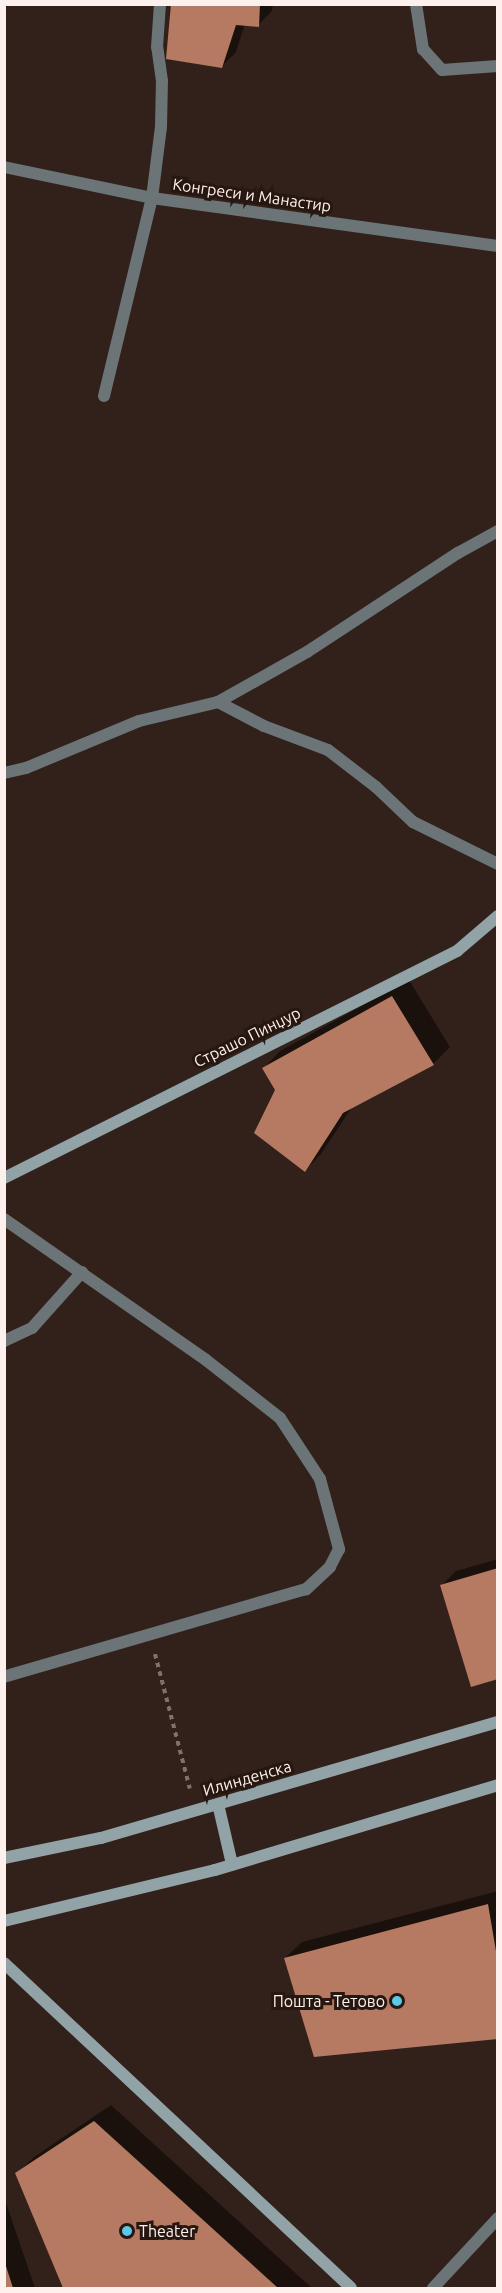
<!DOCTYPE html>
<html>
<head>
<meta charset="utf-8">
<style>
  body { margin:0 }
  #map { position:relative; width:502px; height:2293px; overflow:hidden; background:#32211a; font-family:Ubuntu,sans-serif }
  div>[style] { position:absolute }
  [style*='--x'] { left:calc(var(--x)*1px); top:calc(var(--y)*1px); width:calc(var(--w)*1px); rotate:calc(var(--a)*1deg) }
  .shadow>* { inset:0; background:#0007 }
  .building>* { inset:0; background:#b67961 }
  .path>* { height:4px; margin-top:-2px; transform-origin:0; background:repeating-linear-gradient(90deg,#81716c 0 4.5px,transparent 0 9px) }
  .street>* { height:12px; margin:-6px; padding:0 6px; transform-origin:6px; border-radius:6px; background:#6b7578 }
  .secondary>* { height:12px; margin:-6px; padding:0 6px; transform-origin:6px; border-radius:6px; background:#92a3a8 }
  .dots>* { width:16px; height:16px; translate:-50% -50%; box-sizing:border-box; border:3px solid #271711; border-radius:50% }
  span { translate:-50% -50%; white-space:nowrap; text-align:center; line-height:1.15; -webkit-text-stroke:6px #271711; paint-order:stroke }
  .street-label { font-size:16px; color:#fef1ed }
  .poi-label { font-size:16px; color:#fef1ed }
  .right { translate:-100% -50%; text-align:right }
  .left { translate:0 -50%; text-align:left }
  .frame { position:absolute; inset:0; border:6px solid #fef1ed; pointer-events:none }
</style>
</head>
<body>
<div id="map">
  <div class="shadow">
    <i style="clip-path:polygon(173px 4px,273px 4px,272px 11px,258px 25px,245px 24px,236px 52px,222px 66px)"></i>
    <i style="clip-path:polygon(409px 980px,450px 1047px,433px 1064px,352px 1107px,321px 1154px,305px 1170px,277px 1090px,264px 1068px,280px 1051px)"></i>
    <i style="clip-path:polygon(498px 1559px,498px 1678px,442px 1585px,456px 1571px)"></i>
    <i style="clip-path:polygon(498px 1891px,498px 2038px,285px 1958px,302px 1942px)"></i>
    <i style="clip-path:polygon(111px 2105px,312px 2288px,65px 2288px,17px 2173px,34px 2157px)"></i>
    <i style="clip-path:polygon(4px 2197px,35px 2288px,4px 2288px)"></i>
  </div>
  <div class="building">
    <i style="clip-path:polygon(171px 4px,260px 4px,259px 27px,236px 25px,222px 68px,166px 59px)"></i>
    <i style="clip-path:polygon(392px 996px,434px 1065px,343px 1113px,305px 1172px,254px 1133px,275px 1090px,262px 1068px)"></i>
    <i style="clip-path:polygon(498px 1568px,498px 1679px,471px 1687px,440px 1585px)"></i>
    <i style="clip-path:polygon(488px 1904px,498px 1963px,498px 2039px,314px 2057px,284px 1958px)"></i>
    <i style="clip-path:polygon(94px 2121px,278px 2288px,63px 2288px,15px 2173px)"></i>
    <i style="clip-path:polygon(5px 2263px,13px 2288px,4px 2288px)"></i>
  </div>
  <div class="path">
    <i style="--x:155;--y:1654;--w:139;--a:75.5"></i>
  </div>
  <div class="street">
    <i style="--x:416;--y:4;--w:46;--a:81.2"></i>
    <i style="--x:423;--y:49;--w:28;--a:48"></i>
    <i style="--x:442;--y:70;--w:56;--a:-4.1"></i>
    <i style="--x:4;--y:167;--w:151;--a:11.8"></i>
    <i style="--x:152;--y:198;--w:349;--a:7.9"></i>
    <i style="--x:104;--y:396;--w:204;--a:-76.4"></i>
    <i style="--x:152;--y:198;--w:72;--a:-82.8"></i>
    <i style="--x:161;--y:127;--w:46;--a:-88.8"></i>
    <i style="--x:162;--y:81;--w:34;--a:-98"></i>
    <i style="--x:157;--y:47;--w:43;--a:-86"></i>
    <i style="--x:218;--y:702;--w:102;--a:-29.3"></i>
    <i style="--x:307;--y:652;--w:181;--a:-33.3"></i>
    <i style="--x:458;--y:553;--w:46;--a:-28.8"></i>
    <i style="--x:4;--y:773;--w:23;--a:-13"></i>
    <i style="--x:26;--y:768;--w:122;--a:-22.6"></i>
    <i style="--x:139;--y:721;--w:81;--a:-13.5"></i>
    <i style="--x:218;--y:702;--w:52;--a:27.6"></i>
    <i style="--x:264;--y:726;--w:68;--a:20.6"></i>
    <i style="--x:328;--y:750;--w:61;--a:37.6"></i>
    <i style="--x:376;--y:787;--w:51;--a:43.4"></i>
    <i style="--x:413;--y:822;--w:95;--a:26.3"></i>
    <i style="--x:4;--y:1219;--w:246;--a:34.9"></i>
    <i style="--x:206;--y:1360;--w:94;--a:38.1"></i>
    <i style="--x:280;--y:1418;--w:73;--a:56.7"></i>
    <i style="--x:320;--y:1479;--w:73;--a:74.8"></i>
    <i style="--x:339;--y:1549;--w:20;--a:117"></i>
    <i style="--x:330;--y:1567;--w:33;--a:137"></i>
    <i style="--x:306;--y:1589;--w:315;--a:163.8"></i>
    <i style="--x:4;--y:1341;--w:31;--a:-25"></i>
    <i style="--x:32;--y:1328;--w:75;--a:-48.2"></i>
    <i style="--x:433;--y:2288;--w:96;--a:-47.1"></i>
  </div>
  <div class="secondary">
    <i style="--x:4;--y:1178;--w:507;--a:-26.62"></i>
    <i style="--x:457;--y:951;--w:54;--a:-40.5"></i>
    <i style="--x:218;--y:1804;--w:62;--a:76.9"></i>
    <i style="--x:4;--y:1858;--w:99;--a:-11.7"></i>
    <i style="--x:101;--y:1838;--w:414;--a:-16.3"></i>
    <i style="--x:4;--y:1921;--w:217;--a:-13.6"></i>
    <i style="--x:215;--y:1870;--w:295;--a:-16.7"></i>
    <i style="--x:4;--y:1963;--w:475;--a:43.1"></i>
  </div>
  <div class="dots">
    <i style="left:397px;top:2001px;background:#5ac8e6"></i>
    <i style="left:127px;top:2231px;background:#5ac8e6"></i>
  </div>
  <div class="street-label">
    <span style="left:252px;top:195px;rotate:8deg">Конгреси и Манастир</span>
    <span style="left:247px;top:1037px;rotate:-26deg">Страшо Пинџур</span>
    <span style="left:247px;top:1778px;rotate:-16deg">Илинденска</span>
  </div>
  <div class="poi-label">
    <span class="right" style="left:385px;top:2001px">Пошта - Тетово</span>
    <span class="left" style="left:139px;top:2231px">Theater</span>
  </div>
  <div class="frame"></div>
</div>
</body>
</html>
